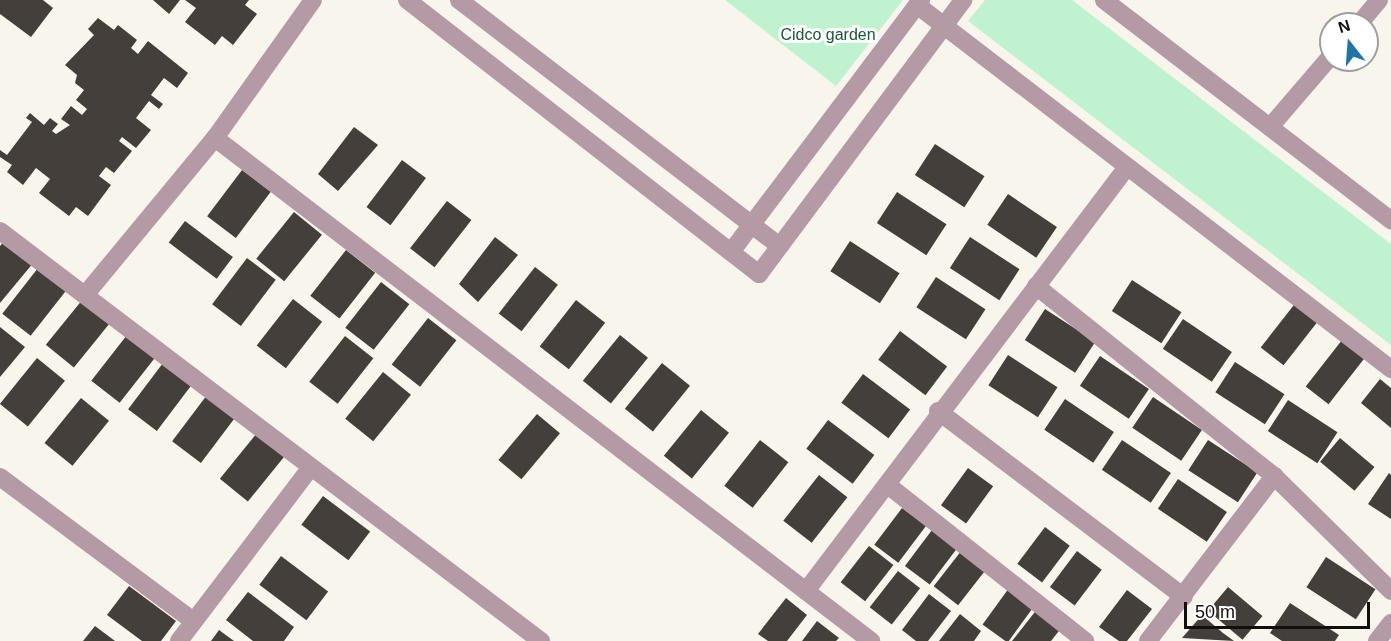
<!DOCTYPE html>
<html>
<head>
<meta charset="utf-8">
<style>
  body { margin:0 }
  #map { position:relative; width:1391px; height:641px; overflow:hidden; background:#f8f5ed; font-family:Helvetica,sans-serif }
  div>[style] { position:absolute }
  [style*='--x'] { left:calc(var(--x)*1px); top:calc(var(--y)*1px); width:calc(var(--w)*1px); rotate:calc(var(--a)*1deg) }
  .green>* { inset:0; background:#bff2d0 }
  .building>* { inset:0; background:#443f3a; transform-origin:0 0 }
  .street>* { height:18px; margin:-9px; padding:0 9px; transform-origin:9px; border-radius:9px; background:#b49aa4 }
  span { translate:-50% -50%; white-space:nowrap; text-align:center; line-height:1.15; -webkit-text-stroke:6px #fff; paint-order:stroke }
  .park-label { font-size:16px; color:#195534 }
  .north { position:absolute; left:1319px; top:12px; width:60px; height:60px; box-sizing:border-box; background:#fff; border:2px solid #9f9f9e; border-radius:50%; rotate:343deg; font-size:16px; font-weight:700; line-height:24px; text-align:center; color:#100f0d }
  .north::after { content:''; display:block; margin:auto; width:21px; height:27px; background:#1f76a5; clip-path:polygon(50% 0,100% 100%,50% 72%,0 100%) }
  .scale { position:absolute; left:1184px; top:602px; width:186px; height:27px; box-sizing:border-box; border:3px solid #100f0d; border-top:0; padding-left:8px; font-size:18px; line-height:21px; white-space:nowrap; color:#100f0d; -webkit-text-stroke:4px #fff; paint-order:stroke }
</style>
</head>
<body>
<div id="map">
  <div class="green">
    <i style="clip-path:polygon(725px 0,903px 0,836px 86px)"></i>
    <i style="clip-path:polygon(985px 0,1072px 0,1391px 244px,1391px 345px,968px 21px)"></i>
  </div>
  <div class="building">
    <i style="clip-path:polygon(0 0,43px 0,53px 8px,31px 37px,0 14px)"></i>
    <i style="clip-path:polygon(153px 0,180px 0,169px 14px)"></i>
    <i style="clip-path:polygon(185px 0,249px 0,245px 5px,257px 14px,233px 45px,222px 36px,215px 45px,185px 22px,196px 8px)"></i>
    <i style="clip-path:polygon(98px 18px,114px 30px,118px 25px,137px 40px,131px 48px,138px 54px,148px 41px,188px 73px,177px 88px,164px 78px,151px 95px,163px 104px,159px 109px,149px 101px,136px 118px,151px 130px,136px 148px,122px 137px,119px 141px,132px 151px,114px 173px,106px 167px,99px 176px,111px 185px,88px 216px,76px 207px,69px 216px,39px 193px,50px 179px,36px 168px,23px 185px,7px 172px,12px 165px,0 157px,0 150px,7px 155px,32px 122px,26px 118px,30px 113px,44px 125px,50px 118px,58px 124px,52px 131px,56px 134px,70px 125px,61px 119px,71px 106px,82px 115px,87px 109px,76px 100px,84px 90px,75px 83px,77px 75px,65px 65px,94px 35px,88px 29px)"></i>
    <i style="clip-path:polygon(354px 127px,378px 145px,338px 191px,318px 174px)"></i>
    <i style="left:935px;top:144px;width:59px;height:37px;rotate:33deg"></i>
    <i style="left:402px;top:160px;width:30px;height:59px;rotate:37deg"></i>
    <i style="left:242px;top:170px;width:36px;height:58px;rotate:37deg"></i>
    <i style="left:897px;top:192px;width:59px;height:37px;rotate:33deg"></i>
    <i style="left:1008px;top:194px;width:59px;height:37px;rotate:34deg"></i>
    <i style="left:447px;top:201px;width:31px;height:60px;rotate:38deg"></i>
    <i style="left:294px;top:212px;width:36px;height:60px;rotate:39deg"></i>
    <i style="left:185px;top:221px;width:60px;height:27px;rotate:37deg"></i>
    <i style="clip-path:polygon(495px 237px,518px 255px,478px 302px,459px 284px)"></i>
    <i style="left:970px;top:237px;width:59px;height:37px;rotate:33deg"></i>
    <i style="clip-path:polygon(5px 240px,34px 262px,0 303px,0 246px)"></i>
    <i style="left:850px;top:241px;width:59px;height:36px;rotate:33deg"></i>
    <i style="left:346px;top:250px;width:37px;height:58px;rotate:38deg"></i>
    <i style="left:247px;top:258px;width:36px;height:58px;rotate:37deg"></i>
    <i style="left:535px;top:267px;width:29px;height:59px;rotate:38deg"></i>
    <i style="left:38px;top:268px;width:36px;height:58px;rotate:38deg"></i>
    <i style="left:936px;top:277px;width:59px;height:36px;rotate:33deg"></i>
    <i style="left:1132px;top:280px;width:59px;height:37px;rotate:33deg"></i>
    <i style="left:381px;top:282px;width:36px;height:58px;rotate:38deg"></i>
    <i style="left:83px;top:299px;width:36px;height:59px;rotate:39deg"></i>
    <i style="left:293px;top:299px;width:37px;height:59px;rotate:38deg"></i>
    <i style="left:576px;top:300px;width:37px;height:59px;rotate:38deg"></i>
    <i style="left:1297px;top:301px;width:29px;height:59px;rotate:38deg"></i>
    <i style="left:1045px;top:309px;width:60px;height:37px;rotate:33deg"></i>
    <i style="left:428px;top:318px;width:36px;height:59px;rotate:38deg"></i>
    <i style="left:1183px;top:319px;width:59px;height:36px;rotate:34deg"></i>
    <i style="clip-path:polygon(0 327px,25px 347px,0 377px)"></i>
    <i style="left:900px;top:331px;width:59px;height:36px;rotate:37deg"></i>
    <i style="left:127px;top:335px;width:36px;height:58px;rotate:38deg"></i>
    <i style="left:620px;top:335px;width:36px;height:59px;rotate:39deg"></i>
    <i style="left:345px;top:336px;width:36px;height:58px;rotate:38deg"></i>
    <i style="left:1342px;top:340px;width:29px;height:59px;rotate:38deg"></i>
    <i style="left:1008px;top:355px;width:59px;height:36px;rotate:33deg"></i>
    <i style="left:1100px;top:356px;width:59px;height:36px;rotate:34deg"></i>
    <i style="left:37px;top:358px;width:36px;height:59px;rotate:39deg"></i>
    <i style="left:1235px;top:362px;width:59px;height:36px;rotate:33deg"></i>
    <i style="left:163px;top:363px;width:36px;height:58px;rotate:37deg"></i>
    <i style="left:662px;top:363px;width:36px;height:59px;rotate:39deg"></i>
    <i style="left:383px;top:372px;width:36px;height:60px;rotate:39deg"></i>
    <i style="left:863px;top:374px;width:59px;height:36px;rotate:37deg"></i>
    <i style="clip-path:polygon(1380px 379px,1391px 388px,1391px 428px,1361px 403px)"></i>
    <i style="left:207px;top:395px;width:36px;height:58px;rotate:37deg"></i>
    <i style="left:1153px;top:397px;width:59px;height:37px;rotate:34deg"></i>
    <i style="left:81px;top:398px;width:36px;height:58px;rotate:39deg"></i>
    <i style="left:1065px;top:399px;width:59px;height:37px;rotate:34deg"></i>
    <i style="left:1288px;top:400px;width:59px;height:37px;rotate:33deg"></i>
    <i style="left:701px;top:410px;width:36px;height:59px;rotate:39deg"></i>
    <i style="left:537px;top:414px;width:30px;height:60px;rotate:40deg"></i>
    <i style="left:828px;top:420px;width:58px;height:36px;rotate:37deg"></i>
    <i style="left:257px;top:433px;width:36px;height:59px;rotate:39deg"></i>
    <i style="left:1340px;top:438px;width:45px;height:31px;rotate:40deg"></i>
    <i style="left:760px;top:440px;width:36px;height:58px;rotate:38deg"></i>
    <i style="left:1122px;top:440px;width:59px;height:36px;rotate:34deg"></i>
    <i style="left:1208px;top:440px;width:59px;height:36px;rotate:33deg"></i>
    <i style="left:968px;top:468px;width:31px;height:46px;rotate:36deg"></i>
    <i style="clip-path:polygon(1389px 473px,1391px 475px,1391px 519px,1368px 504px)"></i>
    <i style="left:819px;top:475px;width:36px;height:58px;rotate:38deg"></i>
    <i style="left:1178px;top:479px;width:59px;height:36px;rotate:34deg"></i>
    <i style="left:323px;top:496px;width:59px;height:36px;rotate:37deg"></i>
    <i style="left:902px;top:508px;width:30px;height:46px;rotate:37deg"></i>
    <i style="left:1045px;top:527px;width:31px;height:46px;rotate:37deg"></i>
    <i style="left:932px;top:530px;width:31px;height:45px;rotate:37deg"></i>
    <i style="left:869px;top:546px;width:31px;height:46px;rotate:38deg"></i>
    <i style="left:962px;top:550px;width:31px;height:46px;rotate:38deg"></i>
    <i style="left:1077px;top:551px;width:31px;height:45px;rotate:37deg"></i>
    <i style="left:281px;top:556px;width:59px;height:36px;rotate:37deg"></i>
    <i style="left:1326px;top:557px;width:59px;height:36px;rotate:33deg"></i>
    <i style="left:898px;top:571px;width:28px;height:46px;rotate:38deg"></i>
    <i style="clip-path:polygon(129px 586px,176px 621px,161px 641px,142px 641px,107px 615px)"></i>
    <i style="left:1228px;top:587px;width:45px;height:31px;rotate:40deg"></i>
    <i style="left:1009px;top:588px;width:31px;height:45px;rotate:36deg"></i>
    <i style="clip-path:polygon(1127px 590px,1152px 609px,1127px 641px,1119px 641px,1099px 627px)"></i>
    <i style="clip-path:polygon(248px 592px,294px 627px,284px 641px,253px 641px,226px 620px)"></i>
    <i style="clip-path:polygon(929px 594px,951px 611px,928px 641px,916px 641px,902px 630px)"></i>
    <i style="clip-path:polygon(786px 598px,807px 615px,787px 641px,768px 641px,758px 634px)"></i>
    <i style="clip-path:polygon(1290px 603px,1339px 635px,1335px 641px,1282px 641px,1270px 633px)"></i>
    <i style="clip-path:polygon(1038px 608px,1062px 627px,1051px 641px,1012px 641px)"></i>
    <i style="clip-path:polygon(960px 614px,981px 631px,974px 641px,939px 641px)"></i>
    <i style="clip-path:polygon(1202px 615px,1223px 633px,1234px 641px,1182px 638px)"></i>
    <i style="clip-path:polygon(817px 621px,839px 638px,836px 641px,802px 641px)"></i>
    <i style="clip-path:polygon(95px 626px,115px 641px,83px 641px)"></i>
    <i style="clip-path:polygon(219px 630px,234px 641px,211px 641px)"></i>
  </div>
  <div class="street">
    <i style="--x:407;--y:0;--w:446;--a:37.9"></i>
    <i style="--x:759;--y:274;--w:342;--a:-53.3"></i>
    <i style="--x:459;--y:0;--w:404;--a:37.5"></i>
    <i style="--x:1104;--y:0;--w:362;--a:37.5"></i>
    <i style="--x:917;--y:5;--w:598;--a:37.52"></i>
    <i style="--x:1359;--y:24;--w:31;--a:-50"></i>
    <i style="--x:1270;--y:127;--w:94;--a:-49.3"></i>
    <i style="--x:215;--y:138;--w:827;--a:37.48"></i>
    <i style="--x:0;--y:231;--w:679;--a:37.16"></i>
    <i style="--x:731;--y:252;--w:316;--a:-53"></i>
    <i style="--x:1036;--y:286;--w:305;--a:38.6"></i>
    <i style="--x:1274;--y:476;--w:164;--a:44.5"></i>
    <i style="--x:85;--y:295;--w:204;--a:-50.4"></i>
    <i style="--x:215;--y:138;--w:169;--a:-54.6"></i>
    <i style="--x:938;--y:411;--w:308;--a:37.1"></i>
    <i style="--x:0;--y:477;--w:239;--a:36.7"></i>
    <i style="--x:889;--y:486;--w:250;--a:38.3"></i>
    <i style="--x:806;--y:591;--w:532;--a:-52.87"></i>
    <i style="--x:179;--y:641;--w:218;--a:-52.8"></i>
    <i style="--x:1148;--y:641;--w:208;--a:-52.6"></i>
    <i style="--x:1377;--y:641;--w:23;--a:-52"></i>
  </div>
  <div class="park-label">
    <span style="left:828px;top:35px">Cidco garden</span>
  </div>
  <div class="north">N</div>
  <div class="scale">50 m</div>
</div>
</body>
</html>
